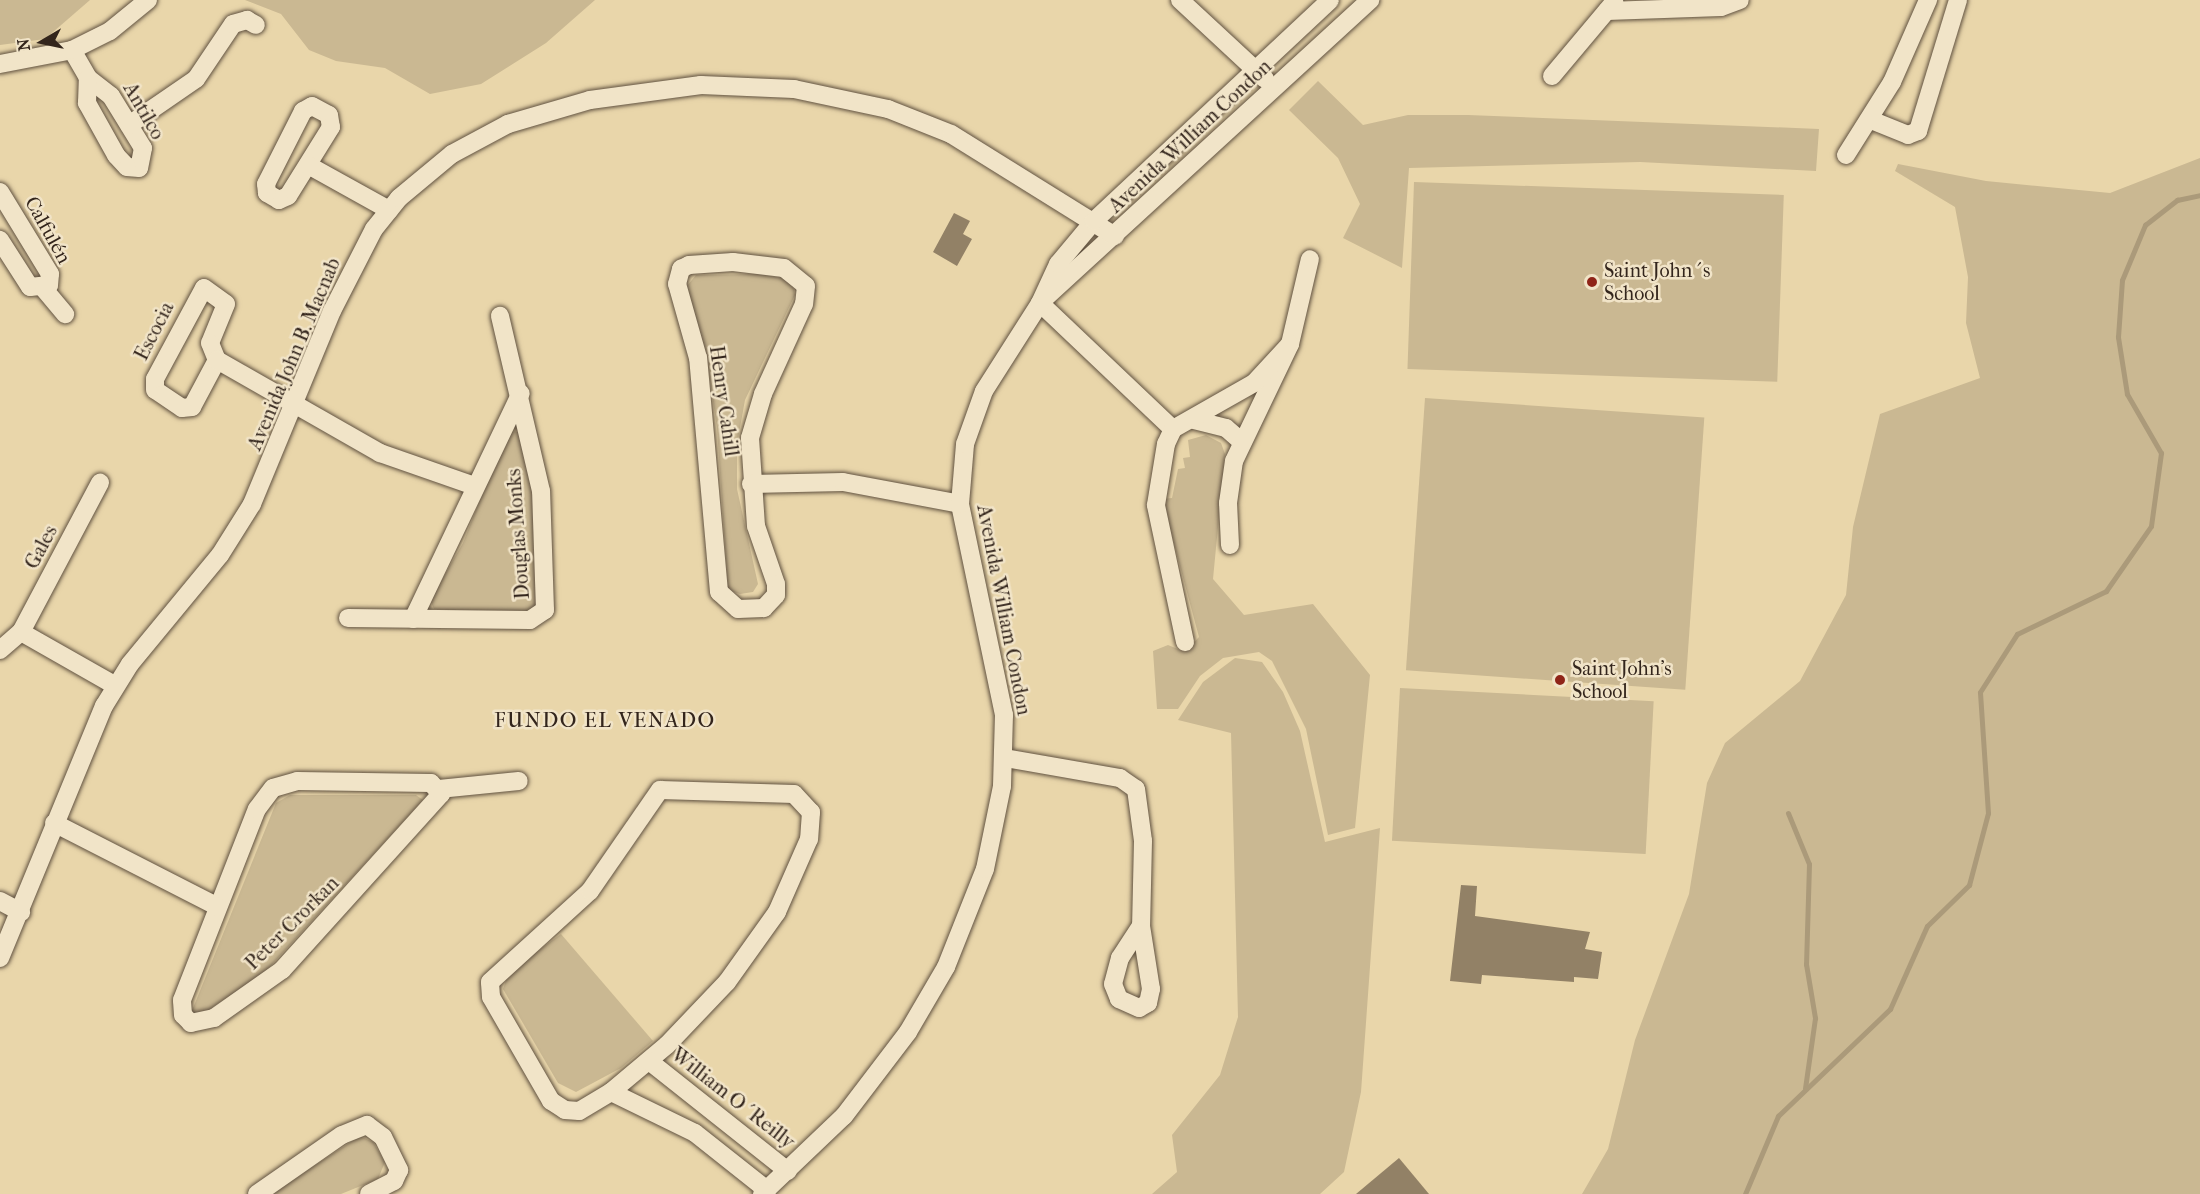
<!DOCTYPE html>
<html>
<head>
<meta charset="utf-8">
<style>
  body { margin:0 }
  #map { position:relative; width:2200px; height:1194px; overflow:hidden; background:#e9d6aa; font-family:"IM FELL French Canon",serif }
  div>[style] { position:absolute }
  [style*='--x'] { left:calc(var(--x)*1px); top:calc(var(--y)*1px); width:calc(var(--w)*1px); rotate:calc(var(--a)*1deg) }
  .green>* { inset:0; background:#cab892; transform-origin:0 0 }
  .stream>* { height:5px; margin:-2.5px; padding:0 2.5px; transform-origin:2.5px; border-radius:2.5px; background:#ab9a7a }
  .building>* { inset:0; background:#928166 }
  .roads { filter:drop-shadow(0 0 2px #605140) drop-shadow(0 0 2px #605140) }
  .street>* { height:18px; margin:-9px; padding:0 9px; transform-origin:9px; border-radius:9px; background:#f1e4c8 }
  .dots>* { width:16px; height:16px; translate:-50% -50%; box-sizing:border-box; border:3px solid #f1e4c8; border-radius:50% }
  span { translate:-50% -50%; white-space:nowrap; text-align:center; line-height:1.15; -webkit-text-stroke:5px #f1e4c8; paint-order:stroke }
  .street-label { font-size:20px; color:#33251c }
  .poi-label { font-size:20px; color:#33251c }
  .left { translate:0 -50%; text-align:left }
  .neighbourhood-label { font-size:21px; color:#33251c; letter-spacing:1.5px }
  .north { position:absolute; left:12px; top:12px; width:60px; height:60px; -webkit-text-stroke:4px #f1e4c8; paint-order:stroke; rotate:261deg; font-size:16px; font-weight:700; line-height:24px; text-align:center; color:#33251c }
  .north::after { content:''; display:block; margin:auto; width:21px; height:27px; background:#33251c; clip-path:polygon(50% 0,100% 100%,50% 72%,0 100%) }
</style>
</head>
<body>
<div id="map">
  <div class="green">
    <i style="clip-path:polygon(0 0,90px 0,45px 39px,0 45px)"></i>
    <i style="clip-path:polygon(245px 0,595px 0,546px 43px,481px 84px,430px 94px,385px 68px,336px 61px,309px 50px,281px 14px)"></i>
    <i style="clip-path:polygon(1318px 81px,1363px 125px,1408px 115px,1468px 115px,1819px 129px,1816px 171px,1640px 162px,1409px 168px,1402px 268px,1343px 238px,1360px 204px,1338px 158px,1289px 110px)"></i>
    <i style="clip-path:polygon(2200px 158px,2200px 1194px,1582px 1194px,1608px 1149px,1635px 1040px,1689px 894px,1707px 783px,1725px 743px,1800px 681px,1846px 595px,1853px 527px,1880px 414px,1980px 378px,1966px 323px,1968px 277px,1955px 207px,1895px 171px,1898px 164px,1986px 181px,2110px 193px)"></i>
    <i style="left:1414px;top:182px;width:370px;height:187px;rotate:2deg"></i>
    <i style="clip-path:polygon(759px 274px,782px 278px,793px 286px,795px 295px,745px 400px,737px 444px,737px 489px,758px 584px,753px 592px,740px 594px,728px 590px,717px 428px,706px 354px,687px 286px,696px 275px)"></i>
    <i style="left:1425px;top:398px;width:280px;height:273px;rotate:4deg"></i>
    <i style="clip-path:polygon(514px 431px,520px 433px,533px 488px,538px 605px,522px 615px,434px 609px,430px 600px,463px 543px,505px 436px)"></i>
    <i style="clip-path:polygon(1206px 435px,1221px 443px,1225px 454px,1213px 579px,1244px 615px,1313px 604px,1370px 675px,1355px 828px,1328px 835px,1306px 729px,1272px 661px,1259px 652px,1223px 658px,1200px 676px,1178px 709px,1157px 709px,1153px 651px,1168px 645px,1185px 652px,1199px 637px,1162px 499px,1172px 498px,1178px 469px,1185px 468px,1183px 458px,1190px 457px,1188px 440px)"></i>
    <i style="clip-path:polygon(1235px 658px,1262px 662px,1283px 692px,1300px 731px,1325px 842px,1380px 828px,1361px 1092px,1344px 1172px,1320px 1194px,1152px 1194px,1177px 1172px,1172px 1135px,1220px 1075px,1238px 1017px,1231px 733px,1178px 720px,1203px 682px)"></i>
    <i style="left:1400px;top:688px;width:254px;height:153px;rotate:3deg"></i>
    <i style="clip-path:polygon(290px 795px,416px 795px,423px 800px,265px 972px,201px 1015px,191px 1013px,276px 803px)"></i>
    <i style="clip-path:polygon(561px 934px,653px 1041px,621px 1068px,576px 1092px,558px 1083px,503px 989px,509px 972px)"></i>
    <i style="clip-path:polygon(360px 1136px,373px 1142px,385px 1162px,378px 1179px,341px 1194px,271px 1194px)"></i>
  </div>
  <div class="stream">
    <i style="--x:1788;--y:813;--w:55;--a:67.6"></i>
    <i style="--x:1809;--y:864;--w:100;--a:91.7"></i>
    <i style="--x:1806;--y:964;--w:55;--a:80.5"></i>
    <i style="--x:1815;--y:1018;--w:71;--a:98.1"></i>
    <i style="--x:1745;--y:1194;--w:85;--a:-67.1"></i>
    <i style="--x:1778;--y:1116;--w:155;--a:-43.7"></i>
    <i style="--x:1890;--y:1009;--w:91;--a:-66"></i>
    <i style="--x:1927;--y:926;--w:59;--a:-44.3"></i>
    <i style="--x:1969;--y:885;--w:74;--a:-75.2"></i>
    <i style="--x:1988;--y:813;--w:121;--a:-93.8"></i>
    <i style="--x:1980;--y:692;--w:69;--a:-57.5"></i>
    <i style="--x:2017;--y:634;--w:99;--a:-25.8"></i>
    <i style="--x:2106;--y:591;--w:79;--a:-55.3"></i>
    <i style="--x:2151;--y:526;--w:74;--a:-82.2"></i>
    <i style="--x:2161;--y:453;--w:68;--a:-120"></i>
    <i style="--x:2127;--y:394;--w:58;--a:-99"></i>
    <i style="--x:2118;--y:337;--w:57;--a:-86"></i>
    <i style="--x:2122;--y:280;--w:60;--a:-67.3"></i>
    <i style="--x:2145;--y:225;--w:41;--a:-38"></i>
    <i style="--x:2177;--y:200;--w:24;--a:-12"></i>
  </div>
  <div class="building">
    <i style="clip-path:polygon(954px 213px,970px 221px,963px 234px,972px 239px,957px 266px,933px 252px)"></i>
    <i style="clip-path:polygon(1461px 885px,1477px 886px,1475px 916px,1590px 932px,1585px 949px,1602px 952px,1598px 979px,1574px 977px,1574px 982px,1482px 975px,1481px 984px,1450px 981px)"></i>
    <i style="clip-path:polygon(1399px 1158px,1429px 1194px,1356px 1194px)"></i>
  </div>
  <div class="roads">
    <div class="street">
      <i style="--x:1180;--y:0;--w:116;--a:42.9"></i>
      <i style="--x:1607;--y:11;--w:114;--a:-2"></i>
      <i style="--x:1721;--y:7;--w:20;--a:-20"></i>
      <i style="--x:72;--y:50;--w:32;--a:60"></i>
      <i style="--x:88;--y:78;--w:29;--a:38"></i>
      <i style="--x:111;--y:96;--w:61;--a:58.4"></i>
      <i style="--x:143;--y:148;--w:20;--a:101"></i>
      <i style="--x:139;--y:168;--w:12;--a:-175"></i>
      <i style="--x:127;--y:167;--w:16;--a:-133"></i>
      <i style="--x:116;--y:155;--w:60;--a:-119.1"></i>
      <i style="--x:87;--y:103;--w:25;--a:-88"></i>
      <i style="--x:0;--y:64;--w:73;--a:-11"></i>
      <i style="--x:72;--y:50;--w:42;--a:-26.6"></i>
      <i style="--x:110;--y:31;--w:49;--a:-39.2"></i>
      <i style="--x:1552;--y:76;--w:97;--a:-50"></i>
      <i style="--x:312;--y:106;--w:19;--a:28"></i>
      <i style="--x:329;--y:115;--w:12;--a:81"></i>
      <i style="--x:331;--y:127;--w:81;--a:121.9"></i>
      <i style="--x:288;--y:196;--w:10;--a:156"></i>
      <i style="--x:279;--y:200;--w:14;--a:-150"></i>
      <i style="--x:267;--y:193;--w:9;--a:-96"></i>
      <i style="--x:266;--y:184;--w:82;--a:-63.1"></i>
      <i style="--x:303;--y:111;--w:10;--a:-29"></i>
      <i style="--x:1871;--y:120;--w:40;--a:22"></i>
      <i style="--x:1908;--y:135;--w:11;--a:-22"></i>
      <i style="--x:1918;--y:131;--w:137;--a:-73"></i>
      <i style="--x:129;--y:125;--w:81;--a:-34.5"></i>
      <i style="--x:196;--y:79;--w:66;--a:-56.1"></i>
      <i style="--x:233;--y:24;--w:15;--a:-16"></i>
      <i style="--x:247;--y:20;--w:10;--a:29"></i>
      <i style="--x:1846;--y:155;--w:86;--a:-57.8"></i>
      <i style="--x:1892;--y:82;--w:90;--a:-66.3"></i>
      <i style="--x:308;--y:165;--w:93;--a:29.1"></i>
      <i style="--x:0;--y:192;--w:96;--a:58.6"></i>
      <i style="--x:50;--y:274;--w:11;--a:95"></i>
      <i style="--x:49;--y:285;--w:19;--a:174"></i>
      <i style="--x:30;--y:287;--w:56;--a:-122.6"></i>
      <i style="--x:733;--y:262;--w:51;--a:6.7"></i>
      <i style="--x:784;--y:268;--w:28;--a:39"></i>
      <i style="--x:806;--y:286;--w:18;--a:96"></i>
      <i style="--x:804;--y:304;--w:99;--a:114.5"></i>
      <i style="--x:763;--y:394;--w:46;--a:106.5"></i>
      <i style="--x:750;--y:438;--w:88;--a:86.1"></i>
      <i style="--x:756;--y:526;--w:61;--a:71"></i>
      <i style="--x:776;--y:584;--w:11;--a:90"></i>
      <i style="--x:776;--y:595;--w:18;--a:133"></i>
      <i style="--x:764;--y:608;--w:26;--a:178"></i>
      <i style="--x:738;--y:609;--w:25;--a:-138"></i>
      <i style="--x:719;--y:592;--w:235;--a:-95.1"></i>
      <i style="--x:698;--y:358;--w:77;--a:-105.8"></i>
      <i style="--x:677;--y:284;--w:16;--a:-75"></i>
      <i style="--x:681;--y:269;--w:9;--a:-27"></i>
      <i style="--x:689;--y:265;--w:44;--a:-3.9"></i>
      <i style="--x:44;--y:289;--w:33;--a:50"></i>
      <i style="--x:1046;--y:297;--w:440;--a:-42.5"></i>
      <i style="--x:1040;--y:303;--w:183;--a:43.5"></i>
      <i style="--x:217;--y:360;--w:53;--a:118"></i>
      <i style="--x:192;--y:407;--w:10;--a:174"></i>
      <i style="--x:182;--y:408;--w:32;--a:-146"></i>
      <i style="--x:155;--y:390;--w:11;--a:-90"></i>
      <i style="--x:155;--y:379;--w:103;--a:-61.7"></i>
      <i style="--x:204;--y:288;--w:27;--a:36"></i>
      <i style="--x:226;--y:304;--w:42;--a:112.3"></i>
      <i style="--x:210;--y:343;--w:18;--a:68"></i>
      <i style="--x:217;--y:360;--w:188;--a:29.7"></i>
      <i style="--x:380;--y:453;--w:101;--a:19.2"></i>
      <i style="--x:1194;--y:420;--w:33;--a:14"></i>
      <i style="--x:1226;--y:428;--w:20;--a:41"></i>
      <i style="--x:751;--y:484;--w:92;--a:-1.2"></i>
      <i style="--x:843;--y:482;--w:119;--a:10.6"></i>
      <i style="--x:1230;--y:545;--w:42;--a:-92.7"></i>
      <i style="--x:1228;--y:503;--w:42;--a:-81.9"></i>
      <i style="--x:1234;--y:461;--w:130;--a:-64.4"></i>
      <i style="--x:1290;--y:344;--w:87;--a:-76.8"></i>
      <i style="--x:348;--y:618;--w:182;--a:0.6"></i>
      <i style="--x:530;--y:620;--w:18;--a:-34"></i>
      <i style="--x:545;--y:610;--w:119;--a:-91.9"></i>
      <i style="--x:541;--y:491;--w:180;--a:-103.2"></i>
      <i style="--x:413;--y:619;--w:250;--a:-64.5"></i>
      <i style="--x:21;--y:632;--w:109;--a:29.6"></i>
      <i style="--x:1185;--y:642;--w:140;--a:-102"></i>
      <i style="--x:1156;--y:505;--w:62;--a:-80.7"></i>
      <i style="--x:1166;--y:444;--w:17;--a:-65"></i>
      <i style="--x:1173;--y:429;--w:93;--a:-29.6"></i>
      <i style="--x:1254;--y:383;--w:53;--a:-47.3"></i>
      <i style="--x:0;--y:650;--w:28;--a:-41"></i>
      <i style="--x:21;--y:632;--w:169;--a:-62.1"></i>
      <i style="--x:1005;--y:758;--w:117;--a:9.9"></i>
      <i style="--x:1120;--y:778;--w:19;--a:35"></i>
      <i style="--x:1136;--y:789;--w:52;--a:82.3"></i>
      <i style="--x:1143;--y:841;--w:85;--a:91.3"></i>
      <i style="--x:1141;--y:926;--w:64;--a:81"></i>
      <i style="--x:1151;--y:989;--w:14;--a:102"></i>
      <i style="--x:1148;--y:1003;--w:10;--a:151"></i>
      <i style="--x:1139;--y:1008;--w:22;--a:-156"></i>
      <i style="--x:1119;--y:999;--w:16;--a:-112"></i>
      <i style="--x:1113;--y:984;--w:27;--a:-75"></i>
      <i style="--x:1120;--y:958;--w:38;--a:-57"></i>
      <i style="--x:297;--y:781;--w:134;--a:0.9"></i>
      <i style="--x:431;--y:783;--w:15;--a:48"></i>
      <i style="--x:441;--y:794;--w:237;--a:132.1"></i>
      <i style="--x:282;--y:970;--w:83;--a:144.8"></i>
      <i style="--x:214;--y:1018;--w:24;--a:168"></i>
      <i style="--x:191;--y:1023;--w:11;--a:-135"></i>
      <i style="--x:183;--y:1015;--w:15;--a:-94"></i>
      <i style="--x:182;--y:1000;--w:205;--a:-68.6"></i>
      <i style="--x:257;--y:809;--w:26;--a:-53"></i>
      <i style="--x:273;--y:788;--w:25;--a:-16"></i>
      <i style="--x:439;--y:789;--w:80;--a:-5.7"></i>
      <i style="--x:660;--y:790;--w:134;--a:1.7"></i>
      <i style="--x:794;--y:794;--w:25;--a:47"></i>
      <i style="--x:811;--y:812;--w:27;--a:94"></i>
      <i style="--x:809;--y:839;--w:80;--a:113.7"></i>
      <i style="--x:777;--y:912;--w:86;--a:125.5"></i>
      <i style="--x:727;--y:982;--w:87;--a:133.6"></i>
      <i style="--x:667;--y:1045;--w:73;--a:140"></i>
      <i style="--x:611;--y:1092;--w:37;--a:149"></i>
      <i style="--x:579;--y:1111;--w:14;--a:-176"></i>
      <i style="--x:565;--y:1110;--w:17;--a:-147"></i>
      <i style="--x:551;--y:1101;--w:120;--a:-120"></i>
      <i style="--x:491;--y:997;--w:15;--a:-94"></i>
      <i style="--x:490;--y:982;--w:135;--a:-42.3"></i>
      <i style="--x:590;--y:891;--w:123;--a:-55.3"></i>
      <i style="--x:54;--y:823;--w:184;--a:27.1"></i>
      <i style="--x:0;--y:901;--w:24;--a:28"></i>
      <i style="--x:0;--y:958;--w:273;--a:-67.6"></i>
      <i style="--x:104;--y:706;--w:49;--a:-58.2"></i>
      <i style="--x:130;--y:664;--w:141;--a:-50.5"></i>
      <i style="--x:220;--y:555;--w:60;--a:-57.9"></i>
      <i style="--x:252;--y:504;--w:209;--a:-67.5"></i>
      <i style="--x:332;--y:311;--w:92;--a:-62.9"></i>
      <i style="--x:374;--y:229;--w:40;--a:-51"></i>
      <i style="--x:399;--y:198;--w:69;--a:-39.7"></i>
      <i style="--x:452;--y:154;--w:64;--a:-28.2"></i>
      <i style="--x:508;--y:124;--w:85;--a:-16.3"></i>
      <i style="--x:590;--y:100;--w:112;--a:-7.7"></i>
      <i style="--x:701;--y:85;--w:93;--a:2.5"></i>
      <i style="--x:794;--y:89;--w:96;--a:12"></i>
      <i style="--x:888;--y:109;--w:68;--a:21.6"></i>
      <i style="--x:951;--y:134;--w:193;--a:31.9"></i>
      <i style="--x:649;--y:1061;--w:177;--a:38.4"></i>
      <i style="--x:611;--y:1092;--w:93;--a:26"></i>
      <i style="--x:695;--y:1133;--w:92;--a:38.4"></i>
      <i style="--x:257;--y:1194;--w:103;--a:-34.8"></i>
      <i style="--x:342;--y:1135;--w:27;--a:-22"></i>
      <i style="--x:367;--y:1125;--w:20;--a:37"></i>
      <i style="--x:383;--y:1137;--w:37;--a:64"></i>
      <i style="--x:399;--y:1170;--w:12;--a:114"></i>
      <i style="--x:394;--y:1181;--w:28;--a:153"></i>
      <i style="--x:762;--y:1194;--w:113;--a:-43.6"></i>
      <i style="--x:844;--y:1116;--w:106;--a:-52.7"></i>
      <i style="--x:908;--y:1032;--w:75;--a:-59.7"></i>
      <i style="--x:946;--y:967;--w:105;--a:-68.3"></i>
      <i style="--x:985;--y:869;--w:85;--a:-78.4"></i>
      <i style="--x:1002;--y:786;--w:71;--a:-88.4"></i>
      <i style="--x:1004;--y:715;--w:216;--a:-101.8"></i>
      <i style="--x:960;--y:504;--w:60;--a:-85.2"></i>
      <i style="--x:965;--y:444;--w:56;--a:-70.3"></i>
      <i style="--x:984;--y:391;--w:104;--a:-57.5"></i>
      <i style="--x:1040;--y:303;--w:43;--a:-65.2"></i>
      <i style="--x:1058;--y:264;--w:56;--a:-50.1"></i>
      <i style="--x:1094;--y:221;--w:323;--a:-43.1"></i>
    </div>
  </div>
  <div class="dots">
    <i style="left:1592px;top:282px;background:#8f2418"></i>
    <i style="left:1560px;top:680px;background:#8f2418"></i>
  </div>
  <div class="street-label">
    <span style="left:144px;top:111px;rotate:60deg">Antilco</span>
    <span style="left:1190px;top:136px;rotate:-43deg">Avenida William Condon</span>
    <span style="left:48px;top:230px;rotate:61deg">Calfulén</span>
    <span style="left:154px;top:331px;rotate:-63deg">Escocia</span>
    <span style="left:294px;top:354px;rotate:-67deg">Avenida John B. Macnab</span>
    <span style="left:724px;top:401px;rotate:82deg">Henry Cahill</span>
    <span style="left:518px;top:534px;rotate:-94deg">Douglas Monks</span>
    <span style="left:41px;top:547px;rotate:-62deg">Gales</span>
    <span style="left:1004px;top:610px;rotate:79deg">Avenida William Condon</span>
    <span style="left:292px;top:923px;rotate:-45deg">Peter Crorkan</span>
    <span style="left:733px;top:1098px;rotate:38deg">William O´Reilly</span>
  </div>
  <div class="poi-label">
    <span class="left" style="left:1604px;top:282px">Saint John´s<br>School</span>
    <span class="left" style="left:1572px;top:680px">Saint John's<br>School</span>
  </div>
  <div class="neighbourhood-label">
    <span style="left:605px;top:720px">FUNDO EL VENADO</span>
  </div>
  <div class="north">N</div>
</div>
</body>
</html>
